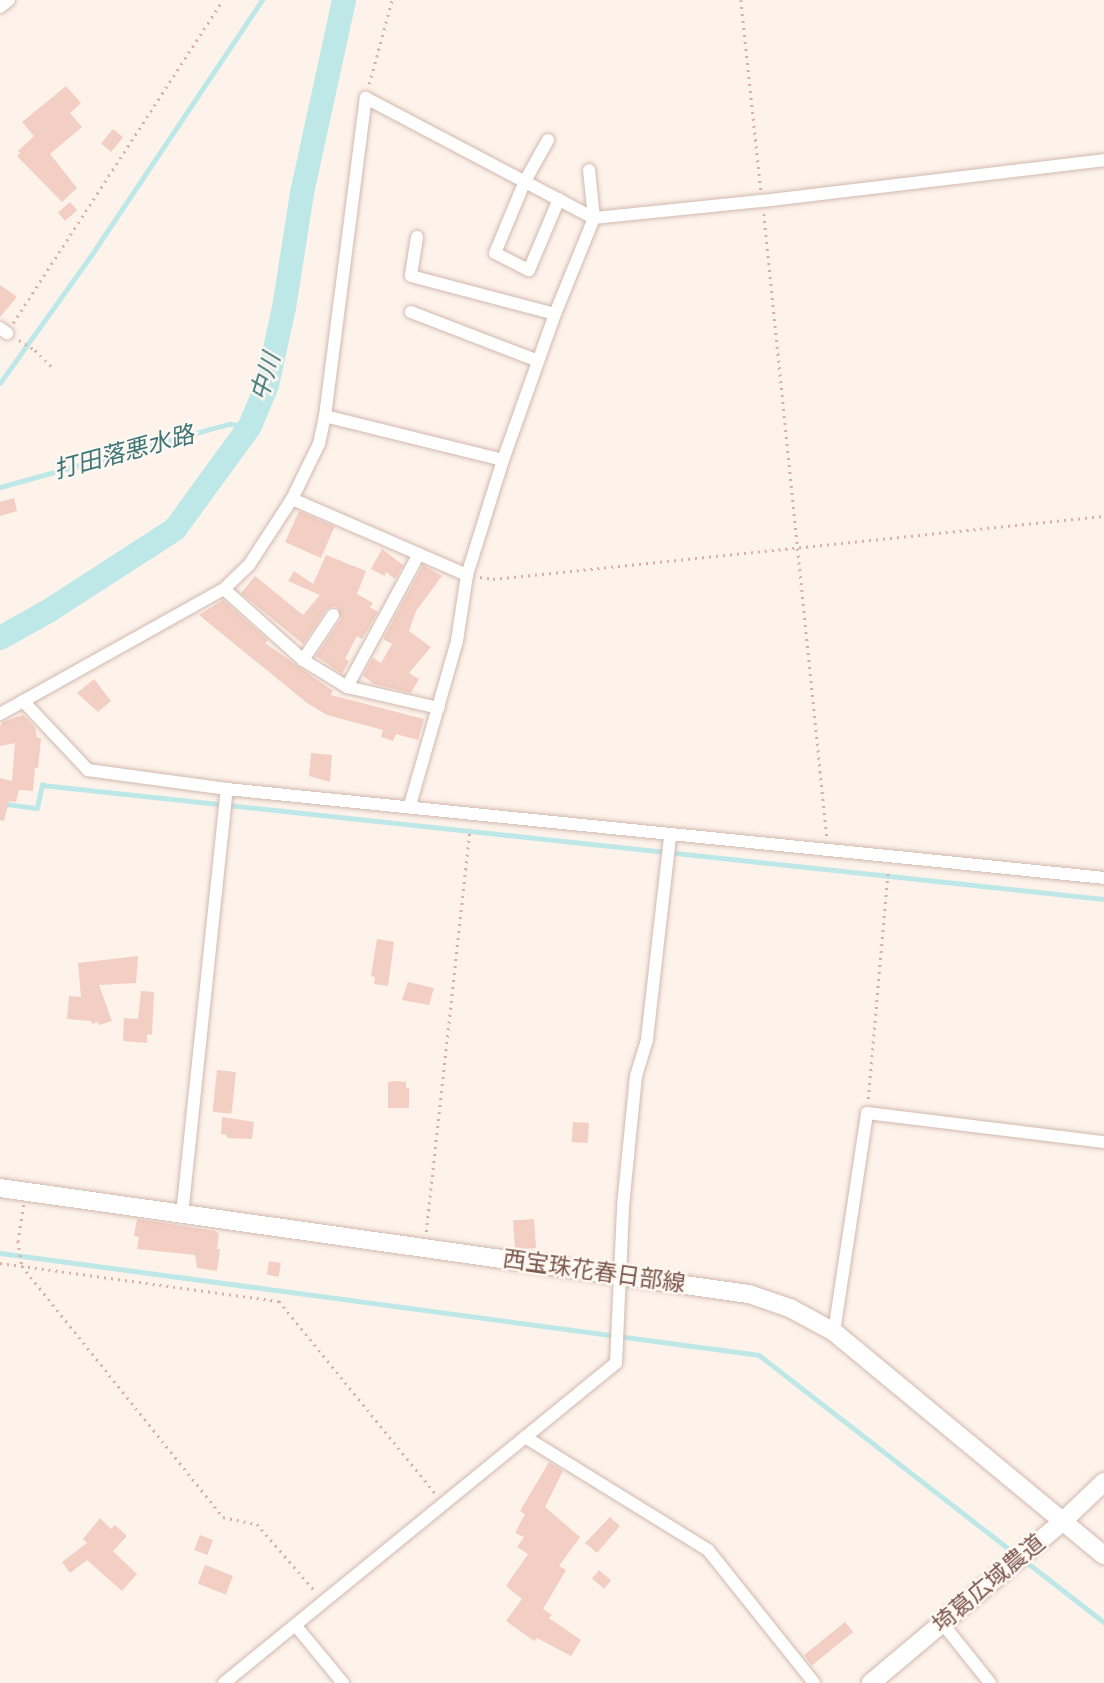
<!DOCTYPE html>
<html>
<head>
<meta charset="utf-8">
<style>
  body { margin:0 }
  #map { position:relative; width:1104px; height:1683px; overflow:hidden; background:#fdf3eb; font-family:"Sofia Sans Condensed","Noto Sans JP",sans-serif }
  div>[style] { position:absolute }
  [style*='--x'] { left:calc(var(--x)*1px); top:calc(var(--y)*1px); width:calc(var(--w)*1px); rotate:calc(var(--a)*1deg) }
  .stream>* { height:4.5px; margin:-2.25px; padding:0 2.25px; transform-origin:2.25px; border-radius:2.25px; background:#bee8e8 }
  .river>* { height:24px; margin:-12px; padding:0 12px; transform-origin:12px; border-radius:12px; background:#bee8e8 }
  .building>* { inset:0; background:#f3cec2; transform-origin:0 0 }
  .path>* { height:2.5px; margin-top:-1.25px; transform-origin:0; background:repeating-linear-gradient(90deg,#d9b0a4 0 2px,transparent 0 7px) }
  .roads { filter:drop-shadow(0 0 2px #d1b9af) drop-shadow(0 0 2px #d1b9af) }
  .street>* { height:12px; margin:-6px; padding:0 6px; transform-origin:6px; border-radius:6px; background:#fff }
  .secondary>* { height:18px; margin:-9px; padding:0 9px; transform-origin:9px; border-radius:9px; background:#fff }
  span { translate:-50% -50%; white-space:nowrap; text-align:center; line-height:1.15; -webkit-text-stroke:5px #fff8f2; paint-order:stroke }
  .street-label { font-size:23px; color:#7a564c }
  .water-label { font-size:24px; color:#3c7677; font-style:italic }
</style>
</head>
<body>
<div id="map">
  <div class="stream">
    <i style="--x:0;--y:383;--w:162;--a:-54.5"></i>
    <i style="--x:94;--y:251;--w:302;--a:-56.2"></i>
    <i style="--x:0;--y:487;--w:238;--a:-15.4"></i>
    <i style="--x:229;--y:424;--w:21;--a:5"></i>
    <i style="--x:0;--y:803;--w:37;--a:8"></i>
    <i style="--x:37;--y:808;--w:24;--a:-78"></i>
    <i style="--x:42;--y:785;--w:1068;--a:6.13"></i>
    <i style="--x:0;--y:1253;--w:766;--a:7.65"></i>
    <i style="--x:759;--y:1355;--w:326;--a:37.8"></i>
    <i style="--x:1024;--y:1560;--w:101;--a:37.8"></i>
  </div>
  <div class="river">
    <i style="--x:0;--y:638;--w:57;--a:-29.2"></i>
    <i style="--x:50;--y:610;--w:149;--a:-32.9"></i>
    <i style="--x:175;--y:529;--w:127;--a:-53.9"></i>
    <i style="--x:250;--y:426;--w:44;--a:-67.5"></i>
    <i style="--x:267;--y:385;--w:79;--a:-77.6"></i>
    <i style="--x:284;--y:308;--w:116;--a:-81.1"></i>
    <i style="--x:302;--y:193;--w:198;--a:-77.7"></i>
  </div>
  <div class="building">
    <i style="clip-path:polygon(66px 86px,81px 103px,70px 113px,82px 127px,50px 154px,77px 188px,62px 202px,17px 156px,20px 153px,18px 151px,34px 136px,22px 122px)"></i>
    <i style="left:113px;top:129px;width:13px;height:19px;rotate:39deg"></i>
    <i style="left:70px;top:202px;width:11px;height:16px;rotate:49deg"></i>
    <i style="clip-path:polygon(0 285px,17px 297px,0 317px)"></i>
    <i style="clip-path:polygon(14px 498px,17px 511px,0 516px,0 502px)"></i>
    <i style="left:299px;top:511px;width:39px;height:34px;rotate:24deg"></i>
    <i style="clip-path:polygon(382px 549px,403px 565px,395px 579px,386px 572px,385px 576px,371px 569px)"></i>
    <i style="clip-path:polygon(326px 555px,366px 571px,357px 594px,373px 603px,370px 607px,378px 612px,362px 639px,357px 636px,345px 659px,349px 661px,342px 674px,316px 656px,341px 619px,338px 608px,333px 606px,326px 610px,303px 644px,241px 593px,255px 576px,303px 615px,320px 595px,288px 581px,294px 571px,313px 584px)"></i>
    <i style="clip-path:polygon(423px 565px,442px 576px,416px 611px,409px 631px,431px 647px,409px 673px,419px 679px,411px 693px,374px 684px,363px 676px,373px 658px,381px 663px,392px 644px,383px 639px)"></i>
    <i style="clip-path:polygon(223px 600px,268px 640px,265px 643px,333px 691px,331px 695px,424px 719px,418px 740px,396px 734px,393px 741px,381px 737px,383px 730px,327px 715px,307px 703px,199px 615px)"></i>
    <i style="clip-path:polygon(94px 679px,111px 701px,98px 712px,77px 693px)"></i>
    <i style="clip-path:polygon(23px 715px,35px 727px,37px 738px,41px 738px,38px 768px,35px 768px,33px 791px,19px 790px,16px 802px,9px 801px,4px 821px,0 820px,0 778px,12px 781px,15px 743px,0 746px,0 727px,2px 722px)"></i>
    <i style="clip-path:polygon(311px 753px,332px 755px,330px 782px,309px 776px)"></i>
    <i style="clip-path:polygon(377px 939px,394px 942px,388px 986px,374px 984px,375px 977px,371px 976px)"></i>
    <i style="clip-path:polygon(138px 956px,136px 983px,99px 985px,112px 1021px,99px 1025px,98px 1022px,92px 1024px,91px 1021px,67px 1019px,69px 996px,81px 997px,78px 963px)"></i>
    <i style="clip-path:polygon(408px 982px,434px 988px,429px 1005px,402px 1000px)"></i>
    <i style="clip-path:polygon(141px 991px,154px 992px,152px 1035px,147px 1034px,147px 1043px,123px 1041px,124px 1018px,138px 1019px)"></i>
    <i style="left:217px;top:1070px;width:19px;height:42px;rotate:6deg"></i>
    <i style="clip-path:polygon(395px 1081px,406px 1082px,406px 1088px,409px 1088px,409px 1108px,388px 1108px,388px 1082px)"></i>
    <i style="clip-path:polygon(222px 1117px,254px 1122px,252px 1139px,227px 1138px,227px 1135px,221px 1134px)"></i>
    <i style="left:573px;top:1122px;width:16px;height:20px;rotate:4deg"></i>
    <i style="clip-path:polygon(137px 1219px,215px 1231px,219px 1234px,217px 1249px,220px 1249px,217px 1271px,197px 1268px,195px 1255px,137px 1249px,139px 1237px,134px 1236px)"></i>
    <i style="left:534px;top:1219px;width:29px;height:21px;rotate:86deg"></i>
    <i style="left:269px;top:1261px;width:12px;height:14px;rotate:9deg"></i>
    <i style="clip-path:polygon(549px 1462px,563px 1471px,545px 1507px,580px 1537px,559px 1566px,566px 1570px,543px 1609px,552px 1615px,549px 1618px,581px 1640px,571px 1656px,537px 1638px,534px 1641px,506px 1621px,522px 1599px,506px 1586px,528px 1554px,517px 1547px,524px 1537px,515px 1533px,525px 1514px,520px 1511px)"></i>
    <i style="clip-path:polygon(610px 1517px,620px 1526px,597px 1553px,585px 1543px)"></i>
    <i style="clip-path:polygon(100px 1518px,111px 1529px,115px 1525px,127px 1536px,113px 1551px,137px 1574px,122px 1591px,87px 1560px,70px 1573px,62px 1562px,87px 1543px,83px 1539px)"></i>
    <i style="left:200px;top:1535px;width:14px;height:16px;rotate:21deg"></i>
    <i style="left:205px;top:1565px;width:30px;height:20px;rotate:21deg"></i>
    <i style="left:599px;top:1570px;width:16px;height:11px;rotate:40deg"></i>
    <i style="left:845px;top:1622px;width:13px;height:53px;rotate:51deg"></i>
  </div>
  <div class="path">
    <i style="--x:741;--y:0;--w:191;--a:84"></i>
    <i style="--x:369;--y:84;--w:87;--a:-74.7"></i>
    <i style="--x:764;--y:214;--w:627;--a:84.23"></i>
    <i style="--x:13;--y:323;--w:385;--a:-57"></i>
    <i style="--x:19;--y:340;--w:19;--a:32"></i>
    <i style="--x:35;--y:350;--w:25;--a:45"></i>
    <i style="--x:480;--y:577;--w:13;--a:9"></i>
    <i style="--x:493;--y:579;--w:614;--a:-5.89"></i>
    <i style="--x:868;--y:1099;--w:231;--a:-85"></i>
    <i style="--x:24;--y:1205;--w:36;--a:99"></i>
    <i style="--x:18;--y:1241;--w:25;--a:81"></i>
    <i style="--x:22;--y:1266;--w:322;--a:51.3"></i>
    <i style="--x:223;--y:1517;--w:35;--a:12"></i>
    <i style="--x:257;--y:1524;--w:90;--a:49.1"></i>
    <i style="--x:426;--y:1232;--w:406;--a:-83.8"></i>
    <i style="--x:0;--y:1263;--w:282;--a:7.8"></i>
    <i style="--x:279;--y:1301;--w:247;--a:50.9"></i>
  </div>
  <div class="roads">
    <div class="street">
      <i style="--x:0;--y:7;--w:11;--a:-38"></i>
      <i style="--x:548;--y:140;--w:47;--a:119.3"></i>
      <i style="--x:525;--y:181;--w:78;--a:112.6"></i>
      <i style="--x:495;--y:253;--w:38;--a:27"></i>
      <i style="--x:529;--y:270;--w:77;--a:-67.1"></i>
      <i style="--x:417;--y:237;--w:39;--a:99"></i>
      <i style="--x:411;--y:276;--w:149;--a:14.8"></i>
      <i style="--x:411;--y:312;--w:136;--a:21.1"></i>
      <i style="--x:0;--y:328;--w:9;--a:36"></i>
      <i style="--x:325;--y:416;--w:183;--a:13.9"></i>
      <i style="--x:292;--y:499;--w:191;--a:23.5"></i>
      <i style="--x:224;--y:589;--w:106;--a:41.9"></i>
      <i style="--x:303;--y:660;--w:52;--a:31.5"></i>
      <i style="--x:347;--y:687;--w:94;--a:12.9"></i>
      <i style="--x:303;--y:660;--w:54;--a:-56.3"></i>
      <i style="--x:347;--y:687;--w:151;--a:-61.6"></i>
      <i style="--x:23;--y:701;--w:95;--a:46.7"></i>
      <i style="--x:88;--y:770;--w:140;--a:7.8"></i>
      <i style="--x:227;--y:789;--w:882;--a:5.79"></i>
      <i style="--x:0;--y:714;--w:257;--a:-29.2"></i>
      <i style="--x:224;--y:589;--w:35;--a:-44"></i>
      <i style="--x:249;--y:565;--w:79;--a:-56.9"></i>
      <i style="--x:292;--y:499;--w:61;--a:-63.9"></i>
      <i style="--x:319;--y:444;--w:29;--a:-78"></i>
      <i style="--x:325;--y:416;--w:321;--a:-82.7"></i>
      <i style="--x:366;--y:98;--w:258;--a:27.8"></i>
      <i style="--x:594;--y:218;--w:169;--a:-5.8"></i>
      <i style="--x:762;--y:201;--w:344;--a:-6.8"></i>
      <i style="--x:410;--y:805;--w:171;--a:-74"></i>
      <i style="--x:457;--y:641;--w:67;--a:-81.4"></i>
      <i style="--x:467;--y:575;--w:121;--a:-72.6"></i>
      <i style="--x:503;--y:460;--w:155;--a:-70.4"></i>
      <i style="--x:555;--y:314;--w:104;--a:-67.9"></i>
      <i style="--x:594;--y:218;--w:48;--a:-95.9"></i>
      <i style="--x:182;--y:1215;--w:428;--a:-84"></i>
      <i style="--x:834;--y:1332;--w:221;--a:-81.4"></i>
      <i style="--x:867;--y:1113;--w:239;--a:7"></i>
      <i style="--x:525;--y:1437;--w:215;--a:31.7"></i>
      <i style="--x:708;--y:1550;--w:170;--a:51.4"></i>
      <i style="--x:942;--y:1623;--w:77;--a:51.3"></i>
      <i style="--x:296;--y:1626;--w:74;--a:50.5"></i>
      <i style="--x:224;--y:1683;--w:506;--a:-39.23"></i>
      <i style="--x:616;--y:1363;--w:157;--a:-87.4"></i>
      <i style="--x:623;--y:1206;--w:131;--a:-84.3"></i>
      <i style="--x:636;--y:1076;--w:39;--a:-73"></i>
      <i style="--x:647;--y:1039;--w:204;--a:-83.5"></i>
    </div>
    <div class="secondary">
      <i style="--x:0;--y:1188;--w:756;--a:8.06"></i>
      <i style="--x:749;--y:1294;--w:43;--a:18.9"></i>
      <i style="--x:790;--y:1308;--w:50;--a:28.6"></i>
      <i style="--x:834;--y:1332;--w:350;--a:39.6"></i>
      <i style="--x:871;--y:1683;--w:250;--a:-40.1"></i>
      <i style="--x:1062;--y:1522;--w:58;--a:-43.6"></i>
    </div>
  </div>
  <div class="street-label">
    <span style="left:594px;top:1272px;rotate:8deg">西宝珠花春日部線</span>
    <span style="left:989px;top:1584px;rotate:-40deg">埼葛広域農道</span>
  </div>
  <div class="water-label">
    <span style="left:266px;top:377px;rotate:-73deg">中川</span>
    <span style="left:124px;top:453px;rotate:-15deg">打田落悪水路</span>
  </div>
</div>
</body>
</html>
